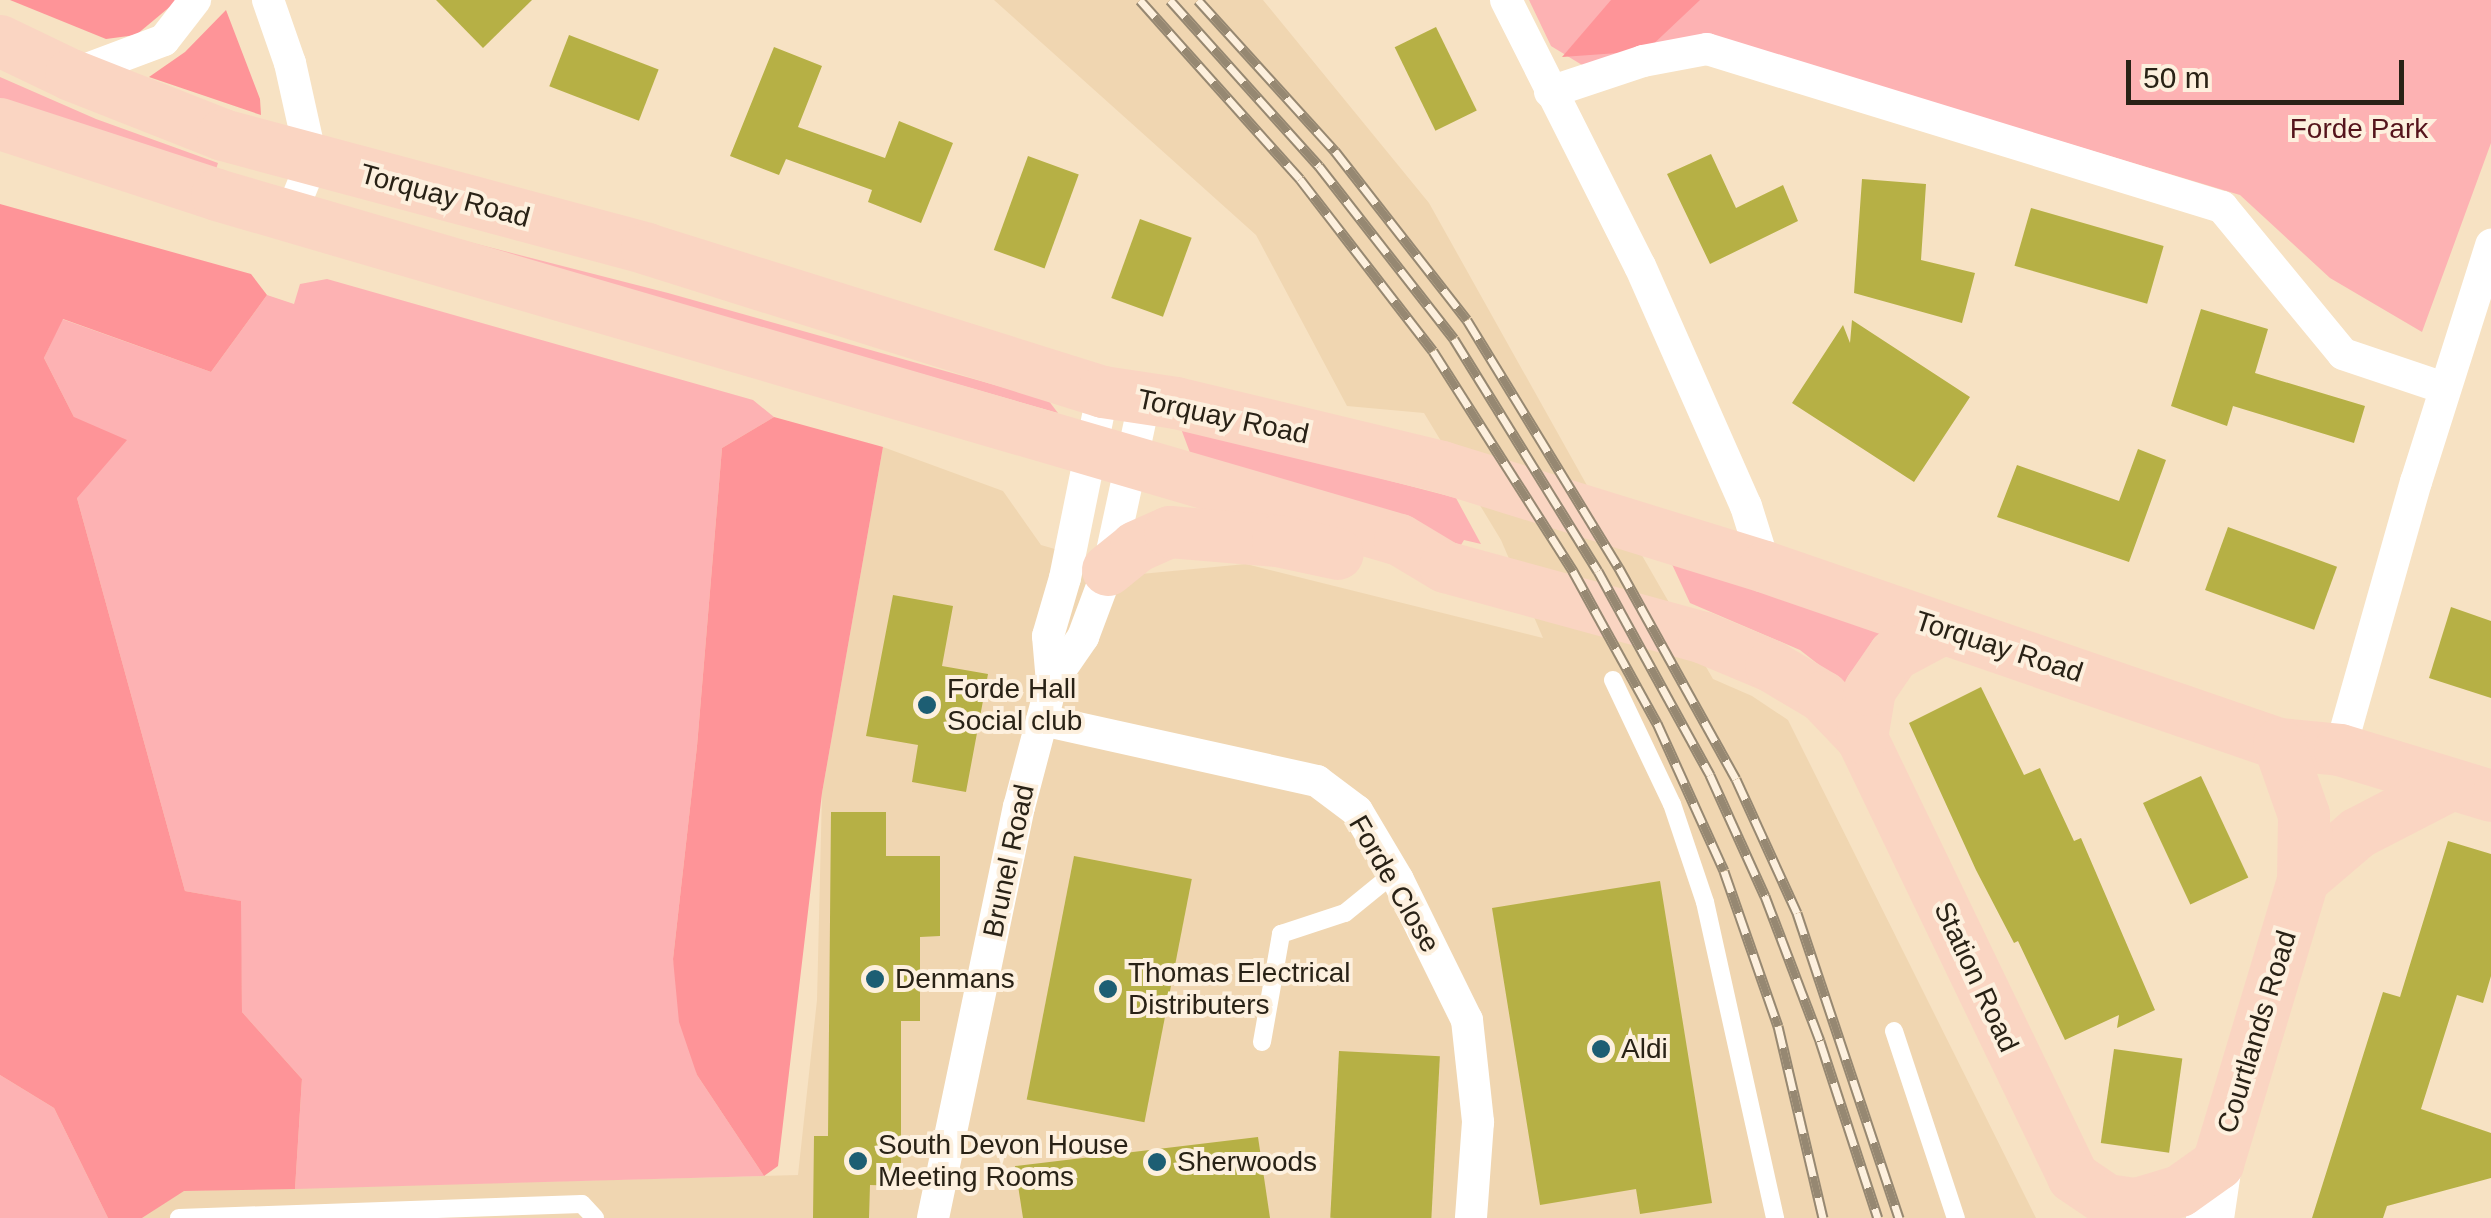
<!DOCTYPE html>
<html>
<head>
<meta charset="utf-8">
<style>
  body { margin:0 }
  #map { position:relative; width:2491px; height:1218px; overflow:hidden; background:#f7e2c3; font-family:Arial,sans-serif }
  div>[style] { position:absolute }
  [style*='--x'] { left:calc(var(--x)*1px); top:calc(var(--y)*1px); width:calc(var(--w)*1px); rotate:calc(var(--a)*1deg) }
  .built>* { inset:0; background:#f0d6b1 }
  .green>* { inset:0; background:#fdb2b3 }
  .forest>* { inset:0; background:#fe9498 }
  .building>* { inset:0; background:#b6b045; transform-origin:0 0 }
  .service>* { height:18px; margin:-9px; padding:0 9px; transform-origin:9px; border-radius:9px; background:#fff }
  .minor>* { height:32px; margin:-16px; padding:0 16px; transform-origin:16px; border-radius:16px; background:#fff }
  .secondary>* { height:48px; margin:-24px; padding:0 24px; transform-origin:24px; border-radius:24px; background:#fff }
  .primary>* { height:52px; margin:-26px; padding:0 26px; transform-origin:26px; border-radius:26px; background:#fad5c2 }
  .rail>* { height:11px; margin-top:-5.5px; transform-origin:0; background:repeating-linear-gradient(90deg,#fdf0de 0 22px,#968872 0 44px); box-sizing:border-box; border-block:2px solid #968872 }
  .dots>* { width:28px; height:28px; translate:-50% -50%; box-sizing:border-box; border:5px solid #fdf0de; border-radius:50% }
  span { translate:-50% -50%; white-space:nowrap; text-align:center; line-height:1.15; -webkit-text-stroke:8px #fdf0de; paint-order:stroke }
  .park-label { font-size:28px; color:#55141c }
  .street-label { font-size:28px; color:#292216 }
  .poi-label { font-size:28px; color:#292216 }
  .left { translate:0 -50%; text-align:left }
  .scale { position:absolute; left:2126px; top:60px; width:278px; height:45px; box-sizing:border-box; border:5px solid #292216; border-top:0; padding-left:12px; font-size:30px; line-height:35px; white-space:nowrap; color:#292216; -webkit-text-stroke:8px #fdf0de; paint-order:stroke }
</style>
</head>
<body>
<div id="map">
  <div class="built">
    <i style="clip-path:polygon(994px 0,1263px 0,1429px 203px,1589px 489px,1640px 552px,1713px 679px,1752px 696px,1788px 720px,2036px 1218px,142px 1218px,183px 1191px,798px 1175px,817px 1000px,822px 793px,883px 447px,1003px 491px,1041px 545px,1141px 574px,1246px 564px,1543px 638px,1501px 540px,1424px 413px,1347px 406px,1256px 235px)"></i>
  </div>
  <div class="green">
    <i style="clip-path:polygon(1529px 0,2491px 0,2491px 143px,2422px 332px,2330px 278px,2240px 195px,1745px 47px,1587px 68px,1551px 46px)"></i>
    <i style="clip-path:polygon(0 77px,96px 119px,218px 163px,212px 182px,0 102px)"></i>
    <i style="clip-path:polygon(367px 216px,668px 293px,1048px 400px,1058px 413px)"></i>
    <i style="clip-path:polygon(327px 279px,753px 400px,774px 417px,722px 448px,697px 746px,673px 959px,697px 1075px,764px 1176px,295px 1189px,302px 1079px,242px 1012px,240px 901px,185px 891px,77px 498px,74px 417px,44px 358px,62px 319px,211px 372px,267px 295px,294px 304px,300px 284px)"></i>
    <i style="clip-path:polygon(1180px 426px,1456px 498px,1481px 544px,1464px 540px,1461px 545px,1192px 458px)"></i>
    <i style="clip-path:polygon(1670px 560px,1900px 635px,1855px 693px,1800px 650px,1690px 603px)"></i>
    <i style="clip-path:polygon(0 1075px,54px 1108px,108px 1218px,0 1218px)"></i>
  </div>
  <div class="forest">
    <i style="clip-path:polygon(10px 0,178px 0,136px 35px,106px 39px)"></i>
    <i style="clip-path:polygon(1611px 0,1700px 0,1646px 51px,1562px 57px)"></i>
    <i style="clip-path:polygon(226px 10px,260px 99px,261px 115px,149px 77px,185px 52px)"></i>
    <i style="clip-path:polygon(0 204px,251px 274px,267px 295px,211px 372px,63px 319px,44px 358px,74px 417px,127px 440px,77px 498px,185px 891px,241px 901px,242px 1012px,302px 1079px,295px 1189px,184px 1191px,142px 1218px,108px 1218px,54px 1108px,0 1075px)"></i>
    <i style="clip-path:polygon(774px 417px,883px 447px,822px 793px,778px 1166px,764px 1176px,697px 1075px,679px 1022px,673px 959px,697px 746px,722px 448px)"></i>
  </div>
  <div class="building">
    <i style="clip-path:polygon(436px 0,532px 0,483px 48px)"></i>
    <i style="left:1436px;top:27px;width:93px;height:46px;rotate:64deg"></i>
    <i style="left:569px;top:35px;width:96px;height:55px;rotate:21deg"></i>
    <i style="clip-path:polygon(774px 47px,822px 66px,798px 127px,885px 158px,899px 121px,953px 143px,921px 223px,868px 202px,872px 190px,786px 159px,779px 175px,730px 156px)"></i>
    <i style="clip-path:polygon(1711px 154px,1736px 208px,1783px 185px,1798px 221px,1710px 264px,1667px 174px)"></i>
    <i style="left:1028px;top:156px;width:54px;height:100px;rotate:20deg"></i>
    <i style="clip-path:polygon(1862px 179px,1926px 184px,1921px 260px,1975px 273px,1962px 323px,1854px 293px)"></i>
    <i style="left:2031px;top:208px;width:138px;height:60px;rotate:16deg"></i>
    <i style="left:1140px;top:219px;width:55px;height:84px;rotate:20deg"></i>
    <i style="clip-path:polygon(2201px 309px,2268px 329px,2255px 373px,2365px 406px,2354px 443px,2233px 406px,2227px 426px,2171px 406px)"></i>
    <i style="clip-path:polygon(1852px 320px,1970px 397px,1914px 482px,1792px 403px,1843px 325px,1850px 343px)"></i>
    <i style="clip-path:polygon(2138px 449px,2166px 460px,2129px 562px,1997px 517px,2017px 465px,2119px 501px)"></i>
    <i style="left:2228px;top:527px;width:116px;height:67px;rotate:20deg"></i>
    <i style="clip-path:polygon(893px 595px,953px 606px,942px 666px,988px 674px,966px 792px,912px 782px,918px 745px,866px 736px)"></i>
    <i style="clip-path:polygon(2451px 607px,2491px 621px,2491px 698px,2429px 678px)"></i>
    <i style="clip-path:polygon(1981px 687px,2024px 775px,2040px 768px,2074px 841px,2081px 838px,2155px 1010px,2117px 1028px,2119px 1015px,2065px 1040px,2018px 941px,2014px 943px,1976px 870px,1909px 723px)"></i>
    <i style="left:2201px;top:776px;width:112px;height:64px;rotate:65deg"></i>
    <i style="clip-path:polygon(831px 812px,886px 812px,886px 856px,940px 856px,940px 936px,920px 937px,920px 1021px,901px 1021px,901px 1186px,870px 1185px,869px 1218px,813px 1218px,814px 1136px,828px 1136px)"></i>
    <i style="clip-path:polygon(2448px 841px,2491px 854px,2491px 976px,2483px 1003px,2457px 995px,2421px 1109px,2491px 1133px,2491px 1178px,2387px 1206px,2383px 1218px,2312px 1218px,2383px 992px,2400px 997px)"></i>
    <i style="left:1074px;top:856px;width:120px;height:248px;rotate:11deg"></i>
    <i style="clip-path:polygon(1660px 881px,1712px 1203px,1640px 1214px,1636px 1189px,1540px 1205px,1492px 908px)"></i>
    <i style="left:2114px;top:1049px;width:69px;height:95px;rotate:8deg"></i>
    <i style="left:1339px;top:1051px;width:101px;height:167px;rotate:3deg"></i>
    <i style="clip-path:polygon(1258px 1137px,1270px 1218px,1023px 1218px,1015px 1166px)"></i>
  </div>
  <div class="service">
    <i style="--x:1613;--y:680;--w:137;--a:64.6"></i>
    <i style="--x:1672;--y:804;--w:103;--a:71.4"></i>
    <i style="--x:1705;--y:902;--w:324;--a:77.5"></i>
    <i style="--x:1894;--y:1031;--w:197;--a:71.7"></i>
    <i style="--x:1262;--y:1042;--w:110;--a:-80"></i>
    <i style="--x:1281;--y:934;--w:67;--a:-18.2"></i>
    <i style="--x:1345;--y:913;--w:63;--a:-39.2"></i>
    <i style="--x:179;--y:1218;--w:403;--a:-2"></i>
    <i style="--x:582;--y:1204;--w:19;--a:47"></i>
  </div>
  <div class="minor">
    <i style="--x:268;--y:0;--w:67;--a:70.8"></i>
    <i style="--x:290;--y:63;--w:101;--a:77.5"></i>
    <i style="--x:312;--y:162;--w:58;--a:112.2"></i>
    <i style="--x:1506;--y:0;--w:298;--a:63.3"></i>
    <i style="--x:1640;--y:266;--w:262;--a:66.2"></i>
    <i style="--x:1746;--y:506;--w:64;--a:72.7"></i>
    <i style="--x:71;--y:75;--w:99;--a:-20.6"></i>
    <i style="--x:164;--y:40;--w:51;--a:-52.2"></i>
    <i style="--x:1550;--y:92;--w:98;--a:-18.4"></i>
    <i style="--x:1643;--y:61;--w:65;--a:-10.6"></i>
    <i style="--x:1707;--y:49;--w:539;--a:17.06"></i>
    <i style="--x:2222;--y:207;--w:190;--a:50.5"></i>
    <i style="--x:2343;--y:354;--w:107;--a:18.6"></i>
    <i style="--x:1052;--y:682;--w:55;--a:-55.4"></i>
    <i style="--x:1083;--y:637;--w:72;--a:-69.5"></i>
    <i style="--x:1108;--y:570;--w:175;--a:-77.8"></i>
    <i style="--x:1042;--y:720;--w:282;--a:12.5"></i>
    <i style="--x:1317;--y:781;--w:50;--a:36.9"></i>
    <i style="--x:1357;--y:811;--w:80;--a:59.3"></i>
    <i style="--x:1398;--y:880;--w:156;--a:63.8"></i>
    <i style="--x:1467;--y:1020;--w:103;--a:83.8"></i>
    <i style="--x:1478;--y:1122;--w:96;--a:94.2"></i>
    <i style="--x:2340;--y:750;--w:279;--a:-74.2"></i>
    <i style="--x:2416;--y:482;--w:249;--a:-72.4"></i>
    <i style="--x:933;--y:1218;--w:420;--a:-78.2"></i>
    <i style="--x:1019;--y:807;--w:129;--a:-75.2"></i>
    <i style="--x:1052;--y:682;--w:46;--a:-95"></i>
    <i style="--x:1048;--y:636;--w:60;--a:-73.7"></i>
    <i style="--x:1065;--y:578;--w:190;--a:-78.5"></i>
  </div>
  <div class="secondary">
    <i style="--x:2210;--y:1218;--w:55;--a:-81.6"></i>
  </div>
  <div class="primary">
    <i style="--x:0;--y:41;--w:79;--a:25.6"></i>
    <i style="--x:71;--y:75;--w:163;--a:21.5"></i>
    <i style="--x:223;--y:135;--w:439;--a:15"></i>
    <i style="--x:647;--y:249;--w:478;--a:17.4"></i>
    <i style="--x:1103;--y:392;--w:74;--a:8.6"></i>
    <i style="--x:1176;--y:403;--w:274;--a:13.5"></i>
    <i style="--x:1442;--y:467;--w:338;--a:17.2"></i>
    <i style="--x:1765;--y:567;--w:544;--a:19"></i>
    <i style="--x:2279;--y:744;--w:61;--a:5.6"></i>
    <i style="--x:2340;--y:750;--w:158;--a:16.9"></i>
    <i style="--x:0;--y:124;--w:228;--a:18.1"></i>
    <i style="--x:217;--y:195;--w:1232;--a:16.26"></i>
    <i style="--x:1400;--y:540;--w:52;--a:31"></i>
    <i style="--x:1445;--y:567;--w:269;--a:15.3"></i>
    <i style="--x:1704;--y:638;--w:73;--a:22.7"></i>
    <i style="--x:1771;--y:666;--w:61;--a:30.8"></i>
    <i style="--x:1823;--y:697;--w:57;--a:46.4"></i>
    <i style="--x:1862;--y:738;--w:487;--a:64.3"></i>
    <i style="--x:2073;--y:1177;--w:41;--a:34.1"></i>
    <i style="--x:2107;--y:1200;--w:30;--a:8"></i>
    <i style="--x:2137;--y:1204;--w:45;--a:-16.8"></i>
    <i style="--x:2180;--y:1191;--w:47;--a:-35.4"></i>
    <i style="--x:2218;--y:1164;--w:296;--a:-73.3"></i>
    <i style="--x:2303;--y:880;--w:65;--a:-89.1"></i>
    <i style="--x:2304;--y:815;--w:75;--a:-109.4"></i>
    <i style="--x:1108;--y:570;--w:36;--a:-39"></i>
    <i style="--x:1136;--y:547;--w:37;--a:-24"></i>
    <i style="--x:1170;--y:532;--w:108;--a:4.8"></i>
    <i style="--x:1278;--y:541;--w:61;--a:12.2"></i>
    <i style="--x:1862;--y:738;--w:49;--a:-80.5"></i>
    <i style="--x:1870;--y:690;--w:42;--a:-55.6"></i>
    <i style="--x:1894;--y:655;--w:53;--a:-28"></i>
    <i style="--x:2303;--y:880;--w:72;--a:-40.5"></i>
    <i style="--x:2358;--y:833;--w:102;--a:-27.3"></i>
  </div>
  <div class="rail">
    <i style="--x:1140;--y:0;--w:240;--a:48.2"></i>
    <i style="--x:1300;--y:179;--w:217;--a:52.3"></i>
    <i style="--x:1433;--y:351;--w:261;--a:57.5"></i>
    <i style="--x:1573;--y:571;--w:174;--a:61.1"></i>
    <i style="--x:1657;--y:723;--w:162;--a:65.6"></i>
    <i style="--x:1724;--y:871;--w:164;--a:70.8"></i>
    <i style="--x:1778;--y:1026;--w:197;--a:76.8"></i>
    <i style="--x:1170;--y:0;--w:223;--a:48.1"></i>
    <i style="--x:1319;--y:166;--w:219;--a:52"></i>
    <i style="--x:1454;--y:339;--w:273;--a:58.2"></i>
    <i style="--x:1598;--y:571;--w:233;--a:61.2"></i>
    <i style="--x:1710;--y:775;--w:133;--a:65.6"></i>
    <i style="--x:1765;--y:896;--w:155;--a:69.2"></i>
    <i style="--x:1820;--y:1041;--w:186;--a:71.9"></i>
    <i style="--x:1198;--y:0;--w:204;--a:47.8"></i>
    <i style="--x:1335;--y:151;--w:214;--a:52"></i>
    <i style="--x:1467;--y:320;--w:291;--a:58.5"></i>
    <i style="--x:1619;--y:568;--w:241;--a:61"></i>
    <i style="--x:1736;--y:779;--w:147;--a:65.5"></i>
    <i style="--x:1797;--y:913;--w:322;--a:71.5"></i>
  </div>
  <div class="dots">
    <i style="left:927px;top:705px;background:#1d5e73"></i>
    <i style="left:875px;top:979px;background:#1d5e73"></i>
    <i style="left:1108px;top:989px;background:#1d5e73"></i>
    <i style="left:1601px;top:1049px;background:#1d5e73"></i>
    <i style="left:858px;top:1161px;background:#1d5e73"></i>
    <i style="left:1157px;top:1162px;background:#1d5e73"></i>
  </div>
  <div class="park-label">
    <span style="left:2359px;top:129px">Forde Park</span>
  </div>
  <div class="street-label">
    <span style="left:445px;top:196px;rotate:15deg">Torquay Road</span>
    <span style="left:1223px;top:417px;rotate:12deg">Torquay Road</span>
    <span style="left:1999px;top:647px;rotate:18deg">Torquay Road</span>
    <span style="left:1009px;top:861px;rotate:-78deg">Brunel Road</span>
    <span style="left:1394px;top:884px;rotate:60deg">Forde Close</span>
    <span style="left:1976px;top:977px;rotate:65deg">Station Road</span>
    <span style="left:2257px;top:1032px;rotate:-73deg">Courtlands Road</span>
  </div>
  <div class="poi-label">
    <span class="left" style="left:947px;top:705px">Forde Hall<br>Social club</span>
    <span class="left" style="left:1128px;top:989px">Thomas Electrical<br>Distributers</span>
    <span class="left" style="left:895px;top:979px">Denmans</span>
    <span class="left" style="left:1621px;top:1049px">Aldi</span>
    <span class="left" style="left:878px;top:1161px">South Devon House<br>Meeting Rooms</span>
    <span class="left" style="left:1177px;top:1162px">Sherwoods</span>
  </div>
  <div class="scale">50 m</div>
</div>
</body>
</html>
